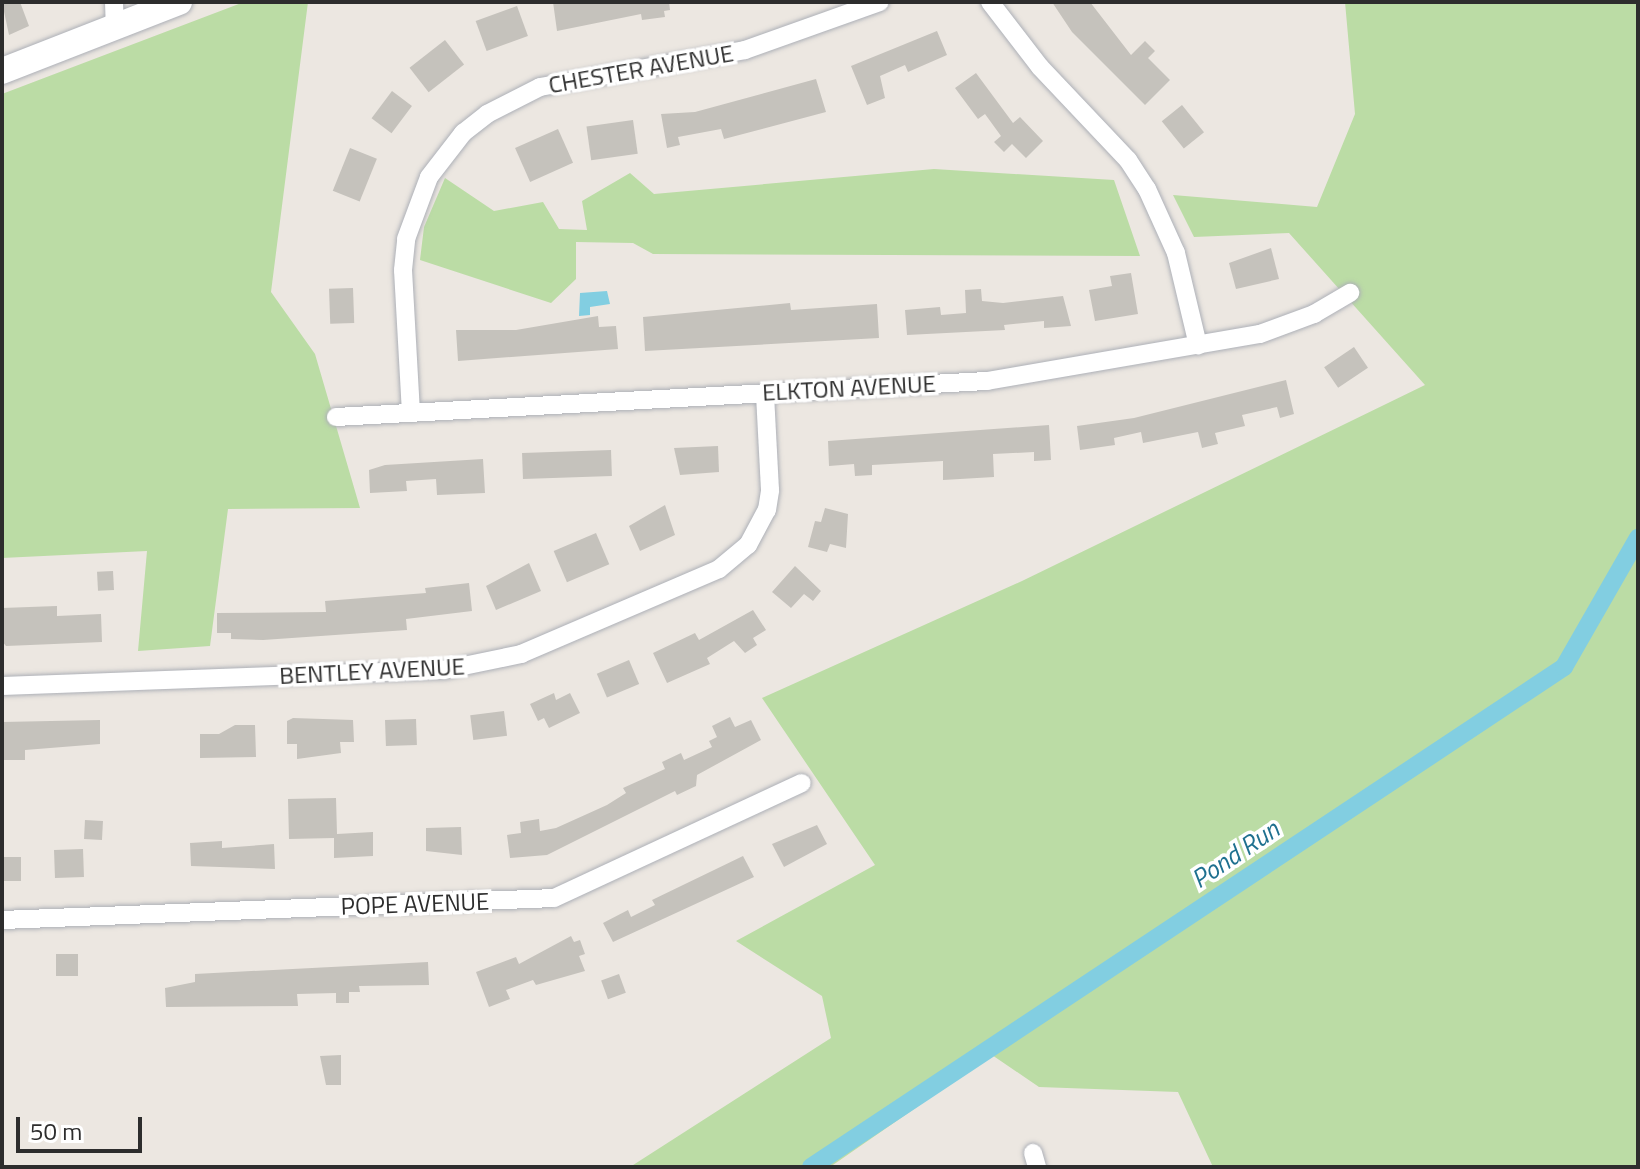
<!DOCTYPE html>
<html>
<head>
<meta charset="utf-8">
<style>
  body { margin:0 }
  #map { position:relative; width:1640px; height:1169px; overflow:hidden; background:#ece7e1; font-family:"Titillium Web",sans-serif }
  div>[style] { position:absolute }
  [style*='--x'] { left:calc(var(--x)*1px); top:calc(var(--y)*1px); width:calc(var(--w)*1px); rotate:calc(var(--a)*1deg) }
  .green>* { inset:0; background:#bbdca5 }
  .water>* { inset:0; background:#82cee1 }
  .canal>* { height:18px; margin:-9px; padding:0 9px; transform-origin:9px; border-radius:9px; background:#82cee1 }
  .building>* { inset:0; background:#c5c2bc; transform-origin:0 0 }
  .roads { filter:drop-shadow(0 0 2px #adb0b7) drop-shadow(0 0 2px #adb0b7) }
  .street>* { height:18px; margin:-9px; padding:0 9px; transform-origin:9px; border-radius:9px; background:#fff }
  .secondary>* { height:26px; margin:-13px; padding:0 13px; transform-origin:13px; border-radius:13px; background:#fff }
  span { translate:-50% -50%; white-space:nowrap; text-align:center; line-height:1.15; -webkit-text-stroke:7px #fff; paint-order:stroke }
  .street-label { font-size:24px; color:#2d2d2d }
  .water-label { font-size:26px; color:#1e708f; font-style:italic }
  .frame { position:absolute; inset:0; border:4px solid #2d2d2d; pointer-events:none }
  .scale { position:absolute; left:16px; top:1117px; width:126px; height:36px; box-sizing:border-box; border:4px solid #2d2d2d; border-top:0; padding-left:10px; font-size:24px; line-height:28px; white-space:nowrap; color:#2d2d2d; -webkit-text-stroke:6px #fff; paint-order:stroke }
</style>
</head>
<body>
<div id="map">
  <div class="green">
    <i style="clip-path:polygon(244px 2px,308px 2px,271px 292px,315px 354px,360px 508px,228px 509px,210px 646px,138px 651px,147px 551px,2px 558px,2px 94px)"></i>
    <i style="clip-path:polygon(1345px 2px,1638px 2px,1638px 1167px,1213px 1167px,1178px 1092px,1039px 1087px,992px 1055px,830px 1167px,630px 1167px,831px 1038px,822px 996px,736px 941px,875px 865px,762px 698px,1022px 581px,1425px 385px,1289px 233px,1194px 237px,1173px 195px,1317px 207px,1355px 114px)"></i>
    <i style="clip-path:polygon(934px 169px,1114px 180px,1140px 256px,653px 254px,633px 243px,576px 242px,576px 279px,551px 303px,420px 260px,424px 227px,445px 178px,494px 211px,543px 202px,559px 229px,587px 230px,582px 201px,630px 173px,654px 194px)"></i>
  </div>
  <div class="water">
    <i style="clip-path:polygon(580px 293px,607px 291px,610px 304px,590px 307px,590px 315px,579px 316px)"></i>
  </div>
  <div class="canal">
    <i style="--x:811;--y:1167;--w:904;--a:-33.58"></i>
    <i style="--x:1564;--y:667;--w:149;--a:-60.2"></i>
  </div>
  <div class="building">
    <i style="clip-path:polygon(2px 2px,20px 2px,29px 26px,9px 35px)"></i>
    <i style="clip-path:polygon(553px 2px,669px 2px,670px 10px,664px 11px,665px 17px,642px 20px,641px 14px,557px 31px)"></i>
    <i style="clip-path:polygon(1052px 2px,1090px 2px,1131px 55px,1145px 41px,1155px 51px,1148px 58px,1170px 80px,1145px 105px,1072px 32px)"></i>
    <i style="left:517px;top:6px;width:32px;height:44px;rotate:70deg"></i>
    <i style="clip-path:polygon(937px 31px,947px 55px,908px 72px,905px 65px,880px 76px,885px 98px,867px 105px,851px 66px)"></i>
    <i style="left:445px;top:40px;width:31px;height:45px;rotate:52deg"></i>
    <i style="clip-path:polygon(976px 73px,1013px 123px,1020px 117px,1043px 141px,1026px 158px,1012px 144px,1004px 152px,994px 142px,1001px 136px,985px 114px,978px 119px,955px 88px)"></i>
    <i style="clip-path:polygon(816px 79px,826px 112px,724px 139px,721px 129px,678px 137px,680px 145px,667px 148px,661px 114px,695px 112px)"></i>
    <i style="left:392px;top:91px;width:25px;height:34px;rotate:37deg"></i>
    <i style="left:1182px;top:105px;width:35px;height:26px;rotate:51deg"></i>
    <i style="left:633px;top:120px;width:34px;height:47px;rotate:82deg"></i>
    <i style="left:558px;top:129px;width:37px;height:47px;rotate:66deg"></i>
    <i style="left:350px;top:148px;width:29px;height:46px;rotate:22deg"></i>
    <i style="clip-path:polygon(1271px 248px,1279px 279px,1236px 289px,1229px 263px)"></i>
    <i style="clip-path:polygon(1131px 273px,1138px 314px,1095px 321px,1089px 290px,1112px 286px,1110px 276px)"></i>
    <i style="left:353px;top:288px;width:35px;height:24px;rotate:88deg"></i>
    <i style="clip-path:polygon(981px 289px,982px 301px,1003px 303px,1063px 296px,1071px 326px,1044px 328px,1044px 321px,1004px 325px,1005px 330px,907px 335px,905px 310px,940px 307px,941px 315px,966px 313px,965px 290px)"></i>
    <i style="clip-path:polygon(790px 303px,791px 310px,877px 304px,879px 338px,645px 351px,643px 317px)"></i>
    <i style="clip-path:polygon(598px 316px,599px 327px,616px 326px,618px 349px,458px 361px,456px 330px,516px 330px)"></i>
    <i style="left:1354px;top:347px;width:25px;height:36px;rotate:56deg"></i>
    <i style="clip-path:polygon(1286px 380px,1294px 414px,1280px 418px,1277px 407px,1242px 415px,1245px 426px,1215px 433px,1218px 444px,1202px 448px,1198px 432px,1143px 443px,1141px 432px,1114px 438px,1115px 445px,1080px 450px,1077px 426px,1134px 418px)"></i>
    <i style="clip-path:polygon(1049px 425px,1051px 460px,1034px 461px,1034px 452px,993px 454px,994px 477px,943px 480px,943px 461px,872px 465px,872px 475px,855px 476px,854px 464px,829px 466px,828px 441px)"></i>
    <i style="clip-path:polygon(718px 446px,719px 472px,680px 475px,674px 448px)"></i>
    <i style="left:611px;top:450px;width:26px;height:89px;rotate:88deg"></i>
    <i style="clip-path:polygon(483px 459px,485px 493px,437px 495px,436px 479px,406px 481px,407px 491px,370px 493px,369px 470px,385px 465px)"></i>
    <i style="clip-path:polygon(665px 505px,675px 535px,640px 551px,629px 526px)"></i>
    <i style="clip-path:polygon(825px 508px,848px 514px,846px 548px,830px 544px,827px 552px,808px 547px,815px 521px,821px 522px)"></i>
    <i style="left:596px;top:533px;width:34px;height:46px;rotate:67deg"></i>
    <i style="clip-path:polygon(529px 563px,541px 591px,496px 610px,486px 586px)"></i>
    <i style="clip-path:polygon(795px 566px,821px 591px,813px 601px,804px 594px,791px 608px,772px 592px)"></i>
    <i style="left:113px;top:571px;width:19px;height:16px;rotate:87deg"></i>
    <i style="clip-path:polygon(469px 583px,472px 611px,406px 619px,407px 630px,263px 640px,231px 639px,231px 633px,217px 633px,217px 613px,326px 612px,325px 601px,426px 593px,425px 588px)"></i>
    <i style="clip-path:polygon(57px 606px,57px 616px,101px 614px,102px 642px,6px 646px,2px 641px,2px 608px)"></i>
    <i style="clip-path:polygon(753px 610px,766px 630px,753px 638px,757px 645px,745px 653px,734px 641px,707px 658px,710px 664px,667px 683px,653px 653px,695px 633px,699px 640px)"></i>
    <i style="left:629px;top:660px;width:26px;height:35px;rotate:67deg"></i>
    <i style="clip-path:polygon(554px 693px,556px 700px,570px 693px,580px 713px,549px 728px,544px 718px,538px 721px,530px 704px)"></i>
    <i style="left:504px;top:711px;width:25px;height:34px;rotate:83deg"></i>
    <i style="clip-path:polygon(730px 717px,735px 727px,751px 720px,761px 740px,697px 775px,696px 786px,677px 795px,675px 791px,547px 855px,510px 858px,507px 835px,521px 833px,520px 822px,539px 819px,540px 831px,556px 828px,607px 805px,626px 793px,623px 788px,665px 769px,662px 762px,681px 753px,684px 760px,712px 747px,709px 741px,717px 737px,712px 726px)"></i>
    <i style="clip-path:polygon(293px 718px,353px 720px,354px 742px,340px 742px,341px 753px,297px 759px,297px 744px,287px 744px,287px 721px)"></i>
    <i style="left:416px;top:719px;width:26px;height:31px;rotate:88deg"></i>
    <i style="clip-path:polygon(100px 720px,100px 744px,25px 750px,25px 760px,2px 760px,2px 722px)"></i>
    <i style="clip-path:polygon(235px 725px,255px 725px,256px 757px,200px 758px,200px 734px,219px 734px)"></i>
    <i style="clip-path:polygon(336px 798px,337px 834px,373px 832px,373px 856px,334px 858px,334px 838px,289px 839px,288px 799px)"></i>
    <i style="left:85px;top:820px;width:18px;height:19px;rotate:3deg"></i>
    <i style="clip-path:polygon(817px 825px,827px 844px,784px 867px,772px 844px)"></i>
    <i style="clip-path:polygon(461px 827px,462px 855px,426px 851px,426px 828px)"></i>
    <i style="clip-path:polygon(222px 841px,222px 848px,274px 844px,275px 869px,191px 866px,190px 843px)"></i>
    <i style="left:83px;top:849px;width:28px;height:29px;rotate:88deg"></i>
    <i style="clip-path:polygon(743px 856px,754px 877px,613px 942px,603px 923px,628px 910px,631px 917px,655px 905px,652px 900px)"></i>
    <i style="left:2px;top:857px;width:19px;height:24px"></i>
    <i style="clip-path:polygon(571px 936px,574px 942px,580px 940px,585px 954px,579px 956px,585px 971px,536px 985px,533px 980px,506px 990px,510px 999px,489px 1007px,476px 972px,516px 957px,519px 964px)"></i>
    <i style="left:78px;top:954px;width:22px;height:22px;rotate:90deg"></i>
    <i style="clip-path:polygon(428px 962px,429px 985px,359px 986px,360px 992px,349px 992px,349px 1003px,336px 1003px,336px 993px,297px 994px,298px 1006px,166px 1007px,165px 988px,195px 982px,195px 974px)"></i>
    <i style="left:619px;top:974px;width:20px;height:19px;rotate:70deg"></i>
    <i style="clip-path:polygon(341px 1055px,341px 1085px,326px 1085px,320px 1056px)"></i>
  </div>
  <div class="roads">
    <div class="street">
      <i style="--x:114;--y:2;--w:25;--a:88"></i>
      <i style="--x:990;--y:2;--w:82;--a:52.4"></i>
      <i style="--x:1040;--y:67;--w:128;--a:46.6"></i>
      <i style="--x:1128;--y:160;--w:35;--a:57"></i>
      <i style="--x:1147;--y:189;--w:70;--a:65.6"></i>
      <i style="--x:1176;--y:253;--w:95;--a:76.6"></i>
      <i style="--x:411;--y:413;--w:143;--a:-93.2"></i>
      <i style="--x:403;--y:270;--w:31;--a:-84"></i>
      <i style="--x:406;--y:239;--w:66;--a:-69.6"></i>
      <i style="--x:429;--y:177;--w:56;--a:-52.3"></i>
      <i style="--x:463;--y:133;--w:31;--a:-38"></i>
      <i style="--x:487;--y:114;--w:59;--a:-27"></i>
      <i style="--x:540;--y:87;--w:208;--a:-10.2"></i>
      <i style="--x:745;--y:50;--w:143;--a:-19.6"></i>
      <i style="--x:336;--y:417;--w:652;--a:-3.17"></i>
      <i style="--x:987;--y:381;--w:277;--a:-9.8"></i>
      <i style="--x:1260;--y:334;--w:58;--a:-20.3"></i>
      <i style="--x:1314;--y:314;--w:42;--a:-30.3"></i>
      <i style="--x:2;--y:686;--w:442;--a:-2.1"></i>
      <i style="--x:444;--y:670;--w:79;--a:-11.7"></i>
      <i style="--x:521;--y:654;--w:215;--a:-23.2"></i>
      <i style="--x:719;--y:569;--w:38;--a:-40"></i>
      <i style="--x:748;--y:545;--w:40;--a:-62"></i>
      <i style="--x:767;--y:510;--w:20;--a:-81"></i>
      <i style="--x:770;--y:490;--w:97;--a:-93"></i>
      <i style="--x:2;--y:920;--w:552;--a:-2.28"></i>
      <i style="--x:554;--y:898;--w:273;--a:-24.9"></i>
      <i style="--x:1033;--y:1153;--w:15;--a:74"></i>
    </div>
    <div class="secondary">
      <i style="--x:2;--y:71;--w:190;--a:-21.3"></i>
    </div>
  </div>
  <div class="street-label">
    <span style="left:641px;top:69px;rotate:-10deg">CHESTER AVENUE</span>
    <span style="left:849px;top:388px;rotate:-3deg">ELKTON AVENUE</span>
    <span style="left:372px;top:671px;rotate:-3deg">BENTLEY AVENUE</span>
    <span style="left:415px;top:904px;rotate:-2deg">POPE AVENUE</span>
  </div>
  <div class="water-label">
    <span style="left:1235px;top:854px;rotate:-34deg">Pond Run</span>
  </div>
  <div class="frame"></div>
  <div class="scale">50 m</div>
</div>
</body>
</html>
